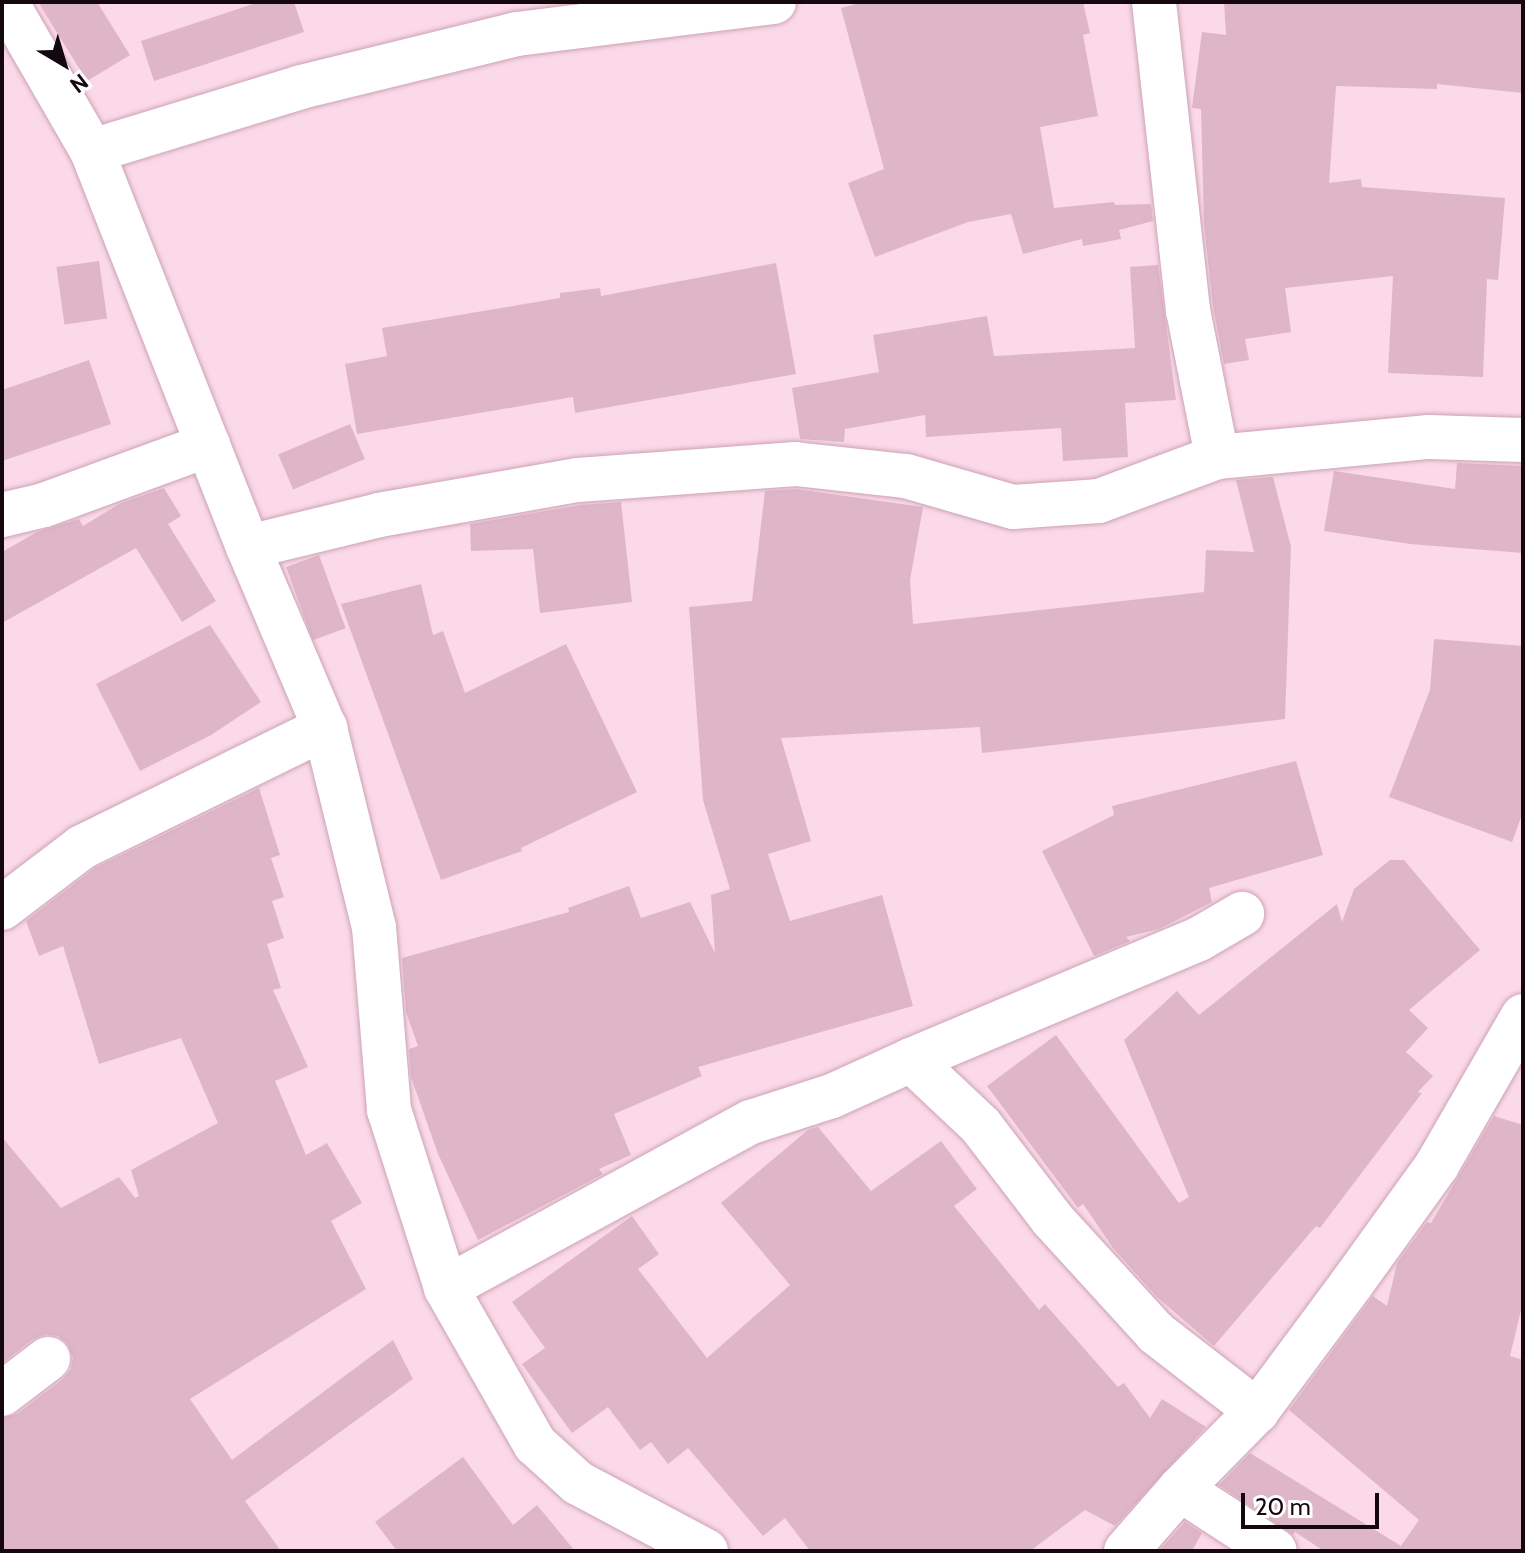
<!DOCTYPE html>
<html>
<head>
<meta charset="utf-8">
<style>
  body { margin:0 }
  #map { position:relative; width:1525px; height:1553px; overflow:hidden; background:#fbd9e8; font-family:Cabin,sans-serif }
  div>[style] { position:absolute }
  [style*='--x'] { left:calc(var(--x)*1px); top:calc(var(--y)*1px); width:calc(var(--w)*1px); rotate:calc(var(--a)*1deg) }
  .building>* { inset:0; background:#dfb6c8; transform-origin:0 0 }
  .roads { filter:drop-shadow(0 0 2px #cba3b5) drop-shadow(0 0 2px #cba3b5) }
  .minor>* { height:44px; margin:-22px; padding:0 22px; transform-origin:22px; border-radius:22px; background:#fff }
  span { translate:-50% -50%; white-space:nowrap; text-align:center; line-height:1.15; -webkit-text-stroke:7px #fff; paint-order:stroke }
  .frame { position:absolute; inset:0; border:4px solid #14070d; pointer-events:none }
  .north { position:absolute; left:24px; top:24px; width:80px; height:80px; -webkit-text-stroke:6px #fff; paint-order:stroke; rotate:142deg; font-size:22px; font-weight:700; line-height:32px; text-align:center; color:#14070d }
  .north::after { content:''; display:block; margin:auto; width:28px; height:36px; background:#14070d; clip-path:polygon(50% 0,100% 100%,50% 72%,0 100%) }
  .scale { position:absolute; left:1241px; top:1493px; width:138px; height:36px; box-sizing:border-box; border:4px solid #14070d; border-top:0; padding-left:10px; font-size:24px; line-height:28px; white-space:nowrap; color:#14070d; -webkit-text-stroke:6px #fff; paint-order:stroke }
</style>
</head>
<body>
<div id="map">
  <div class="building">
    <i style="clip-path:polygon(38px 2px,97px 2px,130px 55px,87px 81px)"></i>
    <i style="clip-path:polygon(259px 2px,294px 2px,304px 32px,154px 81px,141px 41px)"></i>
    <i style="clip-path:polygon(863px 2px,1083px 2px,1090px 33px,1083px 35px,1098px 116px,1040px 127px,1054px 208px,1114px 202px,1115px 205px,1151px 204px,1153px 221px,1119px 230px,1121px 239px,1083px 246px,1082px 239px,1023px 254px,1011px 214px,968px 222px,875px 257px,848px 183px,884px 169px,841px 8px)"></i>
    <i style="clip-path:polygon(1224px 2px,1523px 2px,1523px 93px,1437px 84px,1437px 89px,1336px 86px,1329px 183px,1361px 179px,1362px 187px,1505px 198px,1498px 280px,1487px 279px,1483px 377px,1388px 373px,1393px 276px,1285px 288px,1291px 332px,1245px 339px,1249px 360px,1224px 364px,1213px 306px,1204px 224px,1201px 109px,1192px 108px,1202px 32px,1226px 35px)"></i>
    <i style="left:99px;top:261px;width:58px;height:43px;rotate:82deg"></i>
    <i style="clip-path:polygon(776px 263px,796px 374px,575px 413px,573px 397px,357px 434px,345px 364px,387px 356px,382px 328px,560px 298px,560px 293px,600px 288px,601px 296px)"></i>
    <i style="clip-path:polygon(1158px 265px,1176px 400px,1125px 403px,1128px 457px,1063px 461px,1061px 428px,926px 437px,925px 415px,845px 429px,844px 442px,800px 439px,792px 388px,879px 372px,873px 335px,987px 316px,994px 356px,1135px 348px,1130px 267px)"></i>
    <i style="clip-path:polygon(89px 360px,111px 424px,2px 461px,2px 390px)"></i>
    <i style="left:350px;top:424px;width:38px;height:78px;rotate:67deg"></i>
    <i style="clip-path:polygon(1457px 463px,1523px 466px,1523px 553px,1410px 544px,1324px 531px,1334px 471px,1455px 489px)"></i>
    <i style="clip-path:polygon(1273px 477px,1291px 547px,1285px 719px,982px 753px,980px 727px,781px 738px,811px 841px,768px 854px,790px 921px,882px 895px,913px 1006px,698px 1067px,702px 1076px,614px 1114px,631px 1155px,599px 1169px,603px 1174px,478px 1240px,438px 1154px,411px 1077px,409px 1049px,418px 1046px,406px 1012px,402px 958px,569px 912px,568px 908px,629px 886px,641px 918px,690px 902px,715px 953px,711px 895px,730px 889px,703px 800px,689px 607px,752px 601px,765px 491px,795px 489px,923px 507px,910px 580px,913px 624px,1204px 592px,1206px 550px,1254px 552px,1236px 480px)"></i>
    <i style="clip-path:polygon(164px 488px,181px 516px,168px 524px,216px 601px,182px 622px,136px 548px,2px 623px,2px 552px,37px 532px,79px 519px,83px 526px,119px 504px)"></i>
    <i style="clip-path:polygon(621px 502px,632px 602px,540px 613px,533px 549px,471px 551px,470px 524px,581px 505px)"></i>
    <i style="left:319px;top:555px;width:78px;height:35px;rotate:70deg"></i>
    <i style="clip-path:polygon(421px 584px,433px 635px,443px 631px,465px 693px,566px 644px,637px 792px,521px 848px,522px 851px,441px 880px,341px 604px)"></i>
    <i style="clip-path:polygon(210px 625px,261px 702px,211px 735px,140px 771px,96px 684px)"></i>
    <i style="clip-path:polygon(1434px 639px,1523px 646px,1523px 812px,1512px 842px,1389px 797px,1430px 690px)"></i>
    <i style="clip-path:polygon(1296px 761px,1323px 855px,1209px 888px,1212px 902px,1159px 929px,1126px 937px,1130px 941px,1094px 956px,1042px 851px,1114px 815px,1112px 806px)"></i>
    <i style="clip-path:polygon(259px 788px,280px 855px,271px 858px,284px 897px,272px 901px,284px 938px,267px 944px,281px 988px,273px 990px,308px 1067px,275px 1081px,306px 1155px,327px 1143px,362px 1203px,331px 1221px,366px 1289px,190px 1399px,232px 1460px,393px 1340px,413px 1379px,245px 1501px,281px 1551px,2px 1551px,2px 1418px,17px 1414px,63px 1379px,71px 1369px,73px 1357px,67px 1343px,58px 1336px,46px 1334px,33px 1339px,2px 1363px,2px 1137px,61px 1208px,119px 1177px,135px 1198px,139px 1196px,131px 1170px,218px 1123px,181px 1038px,99px 1064px,63px 946px,39px 956px,26px 921px,95px 868px)"></i>
    <i style="clip-path:polygon(1390px 860px,1404px 860px,1480px 950px,1409px 1010px,1428px 1028px,1406px 1052px,1433px 1076px,1418px 1092px,1422px 1093px,1320px 1228px,1316px 1226px,1214px 1346px,1157px 1297px,1113px 1248px,1083px 1204px,1078px 1208px,987px 1086px,1056px 1035px,1179px 1203px,1189px 1197px,1124px 1040px,1177px 991px,1199px 1015px,1337px 904px,1342px 922px,1354px 889px)"></i>
    <i style="clip-path:polygon(1494px 1116px,1523px 1125px,1523px 1302px,1510px 1356px,1523px 1360px,1523px 1551px,1324px 1551px,1295px 1532px,1293px 1535px,1219px 1485px,1250px 1453px,1401px 1546px,1419px 1520px,1289px 1410px,1373px 1296px,1387px 1306px,1397px 1263px,1427px 1222px,1431px 1223px)"></i>
    <i style="clip-path:polygon(818px 1127px,871px 1191px,941px 1141px,977px 1189px,954px 1206px,1039px 1310px,1045px 1304px,1118px 1387px,1124px 1383px,1150px 1418px,1162px 1399px,1206px 1427px,1115px 1526px,1085px 1510px,1030px 1551px,810px 1551px,785px 1518px,763px 1536px,688px 1448px,668px 1464px,651px 1442px,640px 1450px,608px 1407px,572px 1433px,522px 1364px,545px 1348px,512px 1302px,632px 1216px,659px 1254px,638px 1269px,707px 1358px,790px 1285px,721px 1203px,808px 1130px)"></i>
    <i style="clip-path:polygon(463px 1457px,513px 1525px,537px 1505px,575px 1551px,397px 1551px,375px 1522px)"></i>
    <i style="clip-path:polygon(1185px 1522px,1202px 1533px,1192px 1551px,1159px 1551px)"></i>
  </div>
  <div class="roads">
    <div class="minor">
      <i style="--x:6;--y:2;--w:172;--a:60"></i>
      <i style="--x:92;--y:151;--w:426;--a:68.5"></i>
      <i style="--x:248;--y:547;--w:197;--a:67"></i>
      <i style="--x:325;--y:728;--w:205;--a:76.2"></i>
      <i style="--x:374;--y:927;--w:184;--a:85.3"></i>
      <i style="--x:389;--y:1110;--w:187;--a:72.2"></i>
      <i style="--x:446;--y:1288;--w:180;--a:60.3"></i>
      <i style="--x:535;--y:1444;--w:58;--a:42.2"></i>
      <i style="--x:578;--y:1483;--w:145;--a:28"></i>
      <i style="--x:1154;--y:2;--w:310;--a:83.7"></i>
      <i style="--x:1188;--y:310;--w:150;--a:78.8"></i>
      <i style="--x:92;--y:151;--w:219;--a:-17"></i>
      <i style="--x:301;--y:87;--w:222;--a:-13.8"></i>
      <i style="--x:517;--y:34;--w:259;--a:-7.1"></i>
      <i style="--x:2;--y:515;--w:43;--a:-13.4"></i>
      <i style="--x:44;--y:505;--w:175;--a:-20.1"></i>
      <i style="--x:248;--y:547;--w:135;--a:-13.7"></i>
      <i style="--x:379;--y:515;--w:202;--a:-10"></i>
      <i style="--x:578;--y:480;--w:218;--a:-4.2"></i>
      <i style="--x:795;--y:464;--w:112;--a:6.2"></i>
      <i style="--x:906;--y:476;--w:111;--a:16.2"></i>
      <i style="--x:1013;--y:507;--w:86;--a:-4"></i>
      <i style="--x:1099;--y:501;--w:126;--a:-20.4"></i>
      <i style="--x:1217;--y:457;--w:213;--a:-5.4"></i>
      <i style="--x:1429;--y:437;--w:94;--a:1.8"></i>
      <i style="--x:2;--y:908;--w:101;--a:-37.3"></i>
      <i style="--x:82;--y:847;--w:271;--a:-26.1"></i>
      <i style="--x:911;--y:1060;--w:312;--a:-22.8"></i>
      <i style="--x:1199;--y:939;--w:50;--a:-30.2"></i>
      <i style="--x:446;--y:1288;--w:347;--a:-28.6"></i>
      <i style="--x:751;--y:1122;--w:85;--a:-17.8"></i>
      <i style="--x:832;--y:1096;--w:87;--a:-24.5"></i>
      <i style="--x:911;--y:1060;--w:96;--a:43.3"></i>
      <i style="--x:981;--y:1126;--w:117;--a:52.6"></i>
      <i style="--x:1052;--y:1219;--w:154;--a:47.6"></i>
      <i style="--x:1156;--y:1333;--w:128;--a:37.7"></i>
      <i style="--x:2;--y:1394;--w:58;--a:-37.3"></i>
      <i style="--x:1180;--y:1489;--w:113;--a:33.1"></i>
      <i style="--x:1126;--y:1551;--w:82;--a:-48.9"></i>
      <i style="--x:1180;--y:1489;--w:110;--a:-45.4"></i>
      <i style="--x:1257;--y:1411;--w:159;--a:-53.4"></i>
      <i style="--x:1352;--y:1283;--w:145;--a:-54.2"></i>
      <i style="--x:1437;--y:1165;--w:172;--a:-60"></i>
    </div>
  </div>
  <div class="frame"></div>
  <div class="north">N</div>
  <div class="scale">20 m</div>
</div>
</body>
</html>
